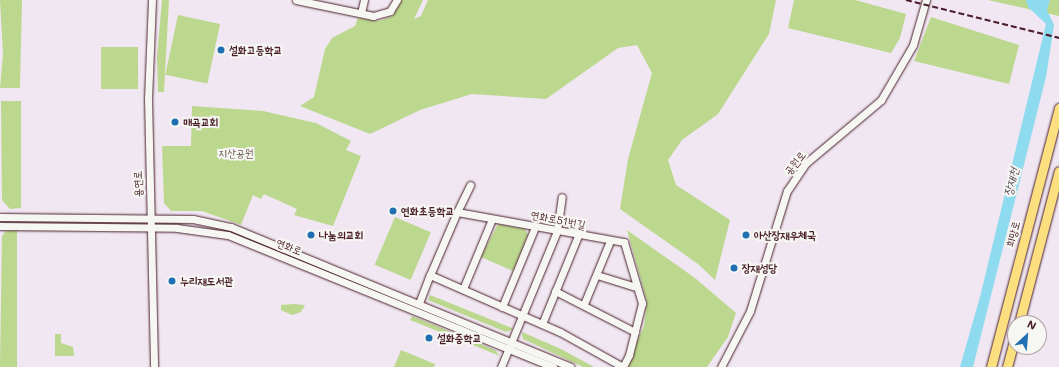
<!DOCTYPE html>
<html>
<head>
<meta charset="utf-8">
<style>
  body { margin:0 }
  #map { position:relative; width:1059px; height:367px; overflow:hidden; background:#f0e7f2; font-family:Mali,"Poor Story",sans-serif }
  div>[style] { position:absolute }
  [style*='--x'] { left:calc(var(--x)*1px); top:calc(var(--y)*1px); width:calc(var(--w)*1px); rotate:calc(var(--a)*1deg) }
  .green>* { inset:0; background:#bcd78e; transform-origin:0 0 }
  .water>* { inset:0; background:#8edaee }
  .roads { filter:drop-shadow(0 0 1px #4a1f2b) drop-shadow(0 0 1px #4a1f2b) }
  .minor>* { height:7px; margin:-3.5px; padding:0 3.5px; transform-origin:3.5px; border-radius:3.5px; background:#f6f6f2 }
  .major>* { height:9px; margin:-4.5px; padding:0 4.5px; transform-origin:4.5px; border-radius:4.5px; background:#fce080 }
  .rail>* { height:2px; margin-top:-1px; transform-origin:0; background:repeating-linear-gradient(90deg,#4a1f2b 0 6px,transparent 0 9px) }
  .dots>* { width:11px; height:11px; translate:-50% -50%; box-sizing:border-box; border:2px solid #f6f6f2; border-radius:50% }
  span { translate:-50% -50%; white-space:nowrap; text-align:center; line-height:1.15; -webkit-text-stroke:4px #f6f6f2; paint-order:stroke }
  .poi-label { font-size:11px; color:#4a1f2b; font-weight:700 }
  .left { translate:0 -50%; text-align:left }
  .park-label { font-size:11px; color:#664d44 }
  .street-label { font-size:11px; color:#4a1f2b }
  .water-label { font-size:12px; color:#5b4e5c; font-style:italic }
  .north { position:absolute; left:1007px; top:315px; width:40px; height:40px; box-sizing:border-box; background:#f6f6f2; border:1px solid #b1a0a2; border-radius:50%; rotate:26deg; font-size:11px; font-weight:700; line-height:16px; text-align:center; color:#4a1f2b }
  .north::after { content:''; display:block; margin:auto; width:14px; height:18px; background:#1f6fb2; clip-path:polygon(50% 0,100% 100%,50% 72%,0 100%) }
</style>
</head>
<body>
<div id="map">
  <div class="green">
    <i style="clip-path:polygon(0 0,22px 0,20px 88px,0 88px,3px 54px)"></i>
    <i style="clip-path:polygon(162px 0,169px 0,164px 92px,158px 92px,157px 57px)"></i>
    <i style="clip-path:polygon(401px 0,423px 0,414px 19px,421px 16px,428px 0,776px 0,769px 34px,718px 114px,682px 140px,668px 160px,676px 185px,730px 220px,715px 280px,698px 264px,620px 209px,628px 159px,652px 73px,637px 45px,618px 48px,546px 99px,472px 94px,420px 110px,370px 134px,300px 106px,314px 97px,325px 49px,332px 38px,355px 26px,358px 18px,379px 21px,392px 16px)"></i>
    <i style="clip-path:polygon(794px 0,855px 0,906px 14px,900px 38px,891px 53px,788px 28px)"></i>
    <i style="clip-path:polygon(988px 0,1059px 0,1059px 16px)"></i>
    <i style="left:178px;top:15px;width:43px;height:61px;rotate:12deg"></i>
    <i style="clip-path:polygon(931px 17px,1019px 45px,1009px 84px,914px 61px)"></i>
    <i style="left:101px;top:47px;width:37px;height:42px"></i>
    <i style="clip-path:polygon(1px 101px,21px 101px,21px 208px,10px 209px,2px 200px)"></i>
    <i style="clip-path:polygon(192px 106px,263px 111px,316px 123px,351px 141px,346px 150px,361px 156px,333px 226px,294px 215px,297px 209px,264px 194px,261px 199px,253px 195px,241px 225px,202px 211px,171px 211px,164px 203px,162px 146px,191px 146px)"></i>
    <i style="left:395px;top:217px;width:39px;height:52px;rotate:23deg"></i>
    <i style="clip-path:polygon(498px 224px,525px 229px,528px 235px,513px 271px,481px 257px)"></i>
    <i style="clip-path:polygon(17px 230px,17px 367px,0 367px,2px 236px,6px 231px)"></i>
    <i style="clip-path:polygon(627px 230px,695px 278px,736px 313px,728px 337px,707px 367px,626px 367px,644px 326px,647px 302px)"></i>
    <i style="clip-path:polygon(430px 295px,512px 328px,512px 330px,506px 332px,428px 300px)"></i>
    <i style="clip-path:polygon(281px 305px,294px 304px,305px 305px,301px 312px,292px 315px,281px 310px)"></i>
    <i style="clip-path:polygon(412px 316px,495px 350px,500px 356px,410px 320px)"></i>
    <i style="clip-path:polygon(522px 332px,561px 349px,594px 367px,583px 367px,523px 339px)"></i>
    <i style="clip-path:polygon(55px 334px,61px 334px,61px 343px,73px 347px,74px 356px,55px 356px)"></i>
    <i style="clip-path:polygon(401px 350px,435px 364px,434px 367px,394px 367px)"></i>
  </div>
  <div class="water">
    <i style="clip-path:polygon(1026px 0,1050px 0,1047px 10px,1054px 25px,1046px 77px,973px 367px,960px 367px,980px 297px,1046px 24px,1028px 7px)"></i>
  </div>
  <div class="roads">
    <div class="minor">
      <i style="--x:152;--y:0;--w:98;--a:92.3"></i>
      <i style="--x:148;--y:98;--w:269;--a:88.7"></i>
      <i style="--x:296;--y:0;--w:79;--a:11.7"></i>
      <i style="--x:373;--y:16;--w:18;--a:-16"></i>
      <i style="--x:390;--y:11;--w:13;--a:-58"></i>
      <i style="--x:361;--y:13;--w:13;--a:-77"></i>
      <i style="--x:457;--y:212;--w:30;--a:-64"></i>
      <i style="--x:0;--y:217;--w:193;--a:0.6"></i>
      <i style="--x:193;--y:219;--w:39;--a:12"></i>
      <i style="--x:231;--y:227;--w:367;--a:22.4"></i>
      <i style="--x:0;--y:226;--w:177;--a:0.6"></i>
      <i style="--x:177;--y:228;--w:51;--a:7.8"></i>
      <i style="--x:228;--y:235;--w:351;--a:22.1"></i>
      <i style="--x:597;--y:275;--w:41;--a:17.1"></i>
      <i style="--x:463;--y:289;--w:76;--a:-67.5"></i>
      <i style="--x:555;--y:291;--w:90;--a:27.1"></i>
      <i style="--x:419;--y:303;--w:30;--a:-69"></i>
      <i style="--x:430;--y:275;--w:69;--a:-66.8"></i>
      <i style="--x:457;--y:212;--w:170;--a:10.2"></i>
      <i style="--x:624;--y:242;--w:64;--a:73.6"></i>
      <i style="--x:642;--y:303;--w:54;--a:104"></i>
      <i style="--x:629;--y:355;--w:13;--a:117"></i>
      <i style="--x:623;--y:367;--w:72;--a:-150.9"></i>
      <i style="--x:560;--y:332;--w:142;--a:-156.3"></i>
      <i style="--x:584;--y:304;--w:68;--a:-67.6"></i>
      <i style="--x:502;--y:307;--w:87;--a:-67.6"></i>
      <i style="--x:542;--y:324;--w:95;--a:-67.8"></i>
      <i style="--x:501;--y:367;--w:147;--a:-67.6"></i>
      <i style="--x:557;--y:231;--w:34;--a:-82"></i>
      <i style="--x:721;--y:367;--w:63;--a:-62.6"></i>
      <i style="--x:750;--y:311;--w:126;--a:-72.9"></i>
      <i style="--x:787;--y:191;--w:34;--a:-56"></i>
      <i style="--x:806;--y:163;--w:98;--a:-40"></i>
      <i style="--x:881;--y:100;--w:64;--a:-59.8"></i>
      <i style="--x:913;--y:45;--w:47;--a:-73.9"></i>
    </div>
    <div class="major">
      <i style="--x:1019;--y:323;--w:157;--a:-75.3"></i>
      <i style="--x:991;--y:367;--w:268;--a:-75.3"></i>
      <i style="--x:1007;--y:367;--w:30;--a:-75"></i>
    </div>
  </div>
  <div class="rail">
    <i style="--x:906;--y:0;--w:158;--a:13.9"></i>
  </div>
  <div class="dots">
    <i style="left:221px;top:50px;background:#1f6fb2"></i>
    <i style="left:175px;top:122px;background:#1f6fb2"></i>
    <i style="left:393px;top:211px;background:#1f6fb2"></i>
    <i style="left:311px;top:235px;background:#1f6fb2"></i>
    <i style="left:746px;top:235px;background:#1f6fb2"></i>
    <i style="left:734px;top:268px;background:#1f6fb2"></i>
    <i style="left:172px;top:281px;background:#1f6fb2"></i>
    <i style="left:429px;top:338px;background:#1f6fb2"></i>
  </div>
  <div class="poi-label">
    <span class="left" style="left:229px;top:50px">설화고등학교</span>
    <span class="left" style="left:183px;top:122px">매곡교회</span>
    <span class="left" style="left:401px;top:211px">연화초등학교</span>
    <span class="left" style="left:319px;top:235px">나눔의교회</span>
    <span class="left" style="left:754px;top:235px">아산장재우체국</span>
    <span class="left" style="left:742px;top:268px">장재성당</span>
    <span class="left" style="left:180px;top:281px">누리재도서관</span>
    <span class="left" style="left:437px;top:338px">설화중학교</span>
  </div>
  <div class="park-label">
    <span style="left:236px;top:153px">지산공원</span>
  </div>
  <div class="street-label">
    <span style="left:795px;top:163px;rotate:-51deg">공원로</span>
    <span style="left:138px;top:184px;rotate:-91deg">용연로</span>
    <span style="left:558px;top:220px;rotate:11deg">연화로51번길</span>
    <span style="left:1013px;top:234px;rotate:-75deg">희망로</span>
    <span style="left:289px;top:247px;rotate:22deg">연화로</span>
  </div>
  <div class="water-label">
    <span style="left:1011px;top:182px;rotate:-76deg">장재천</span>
  </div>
  <div class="north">N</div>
</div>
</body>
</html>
